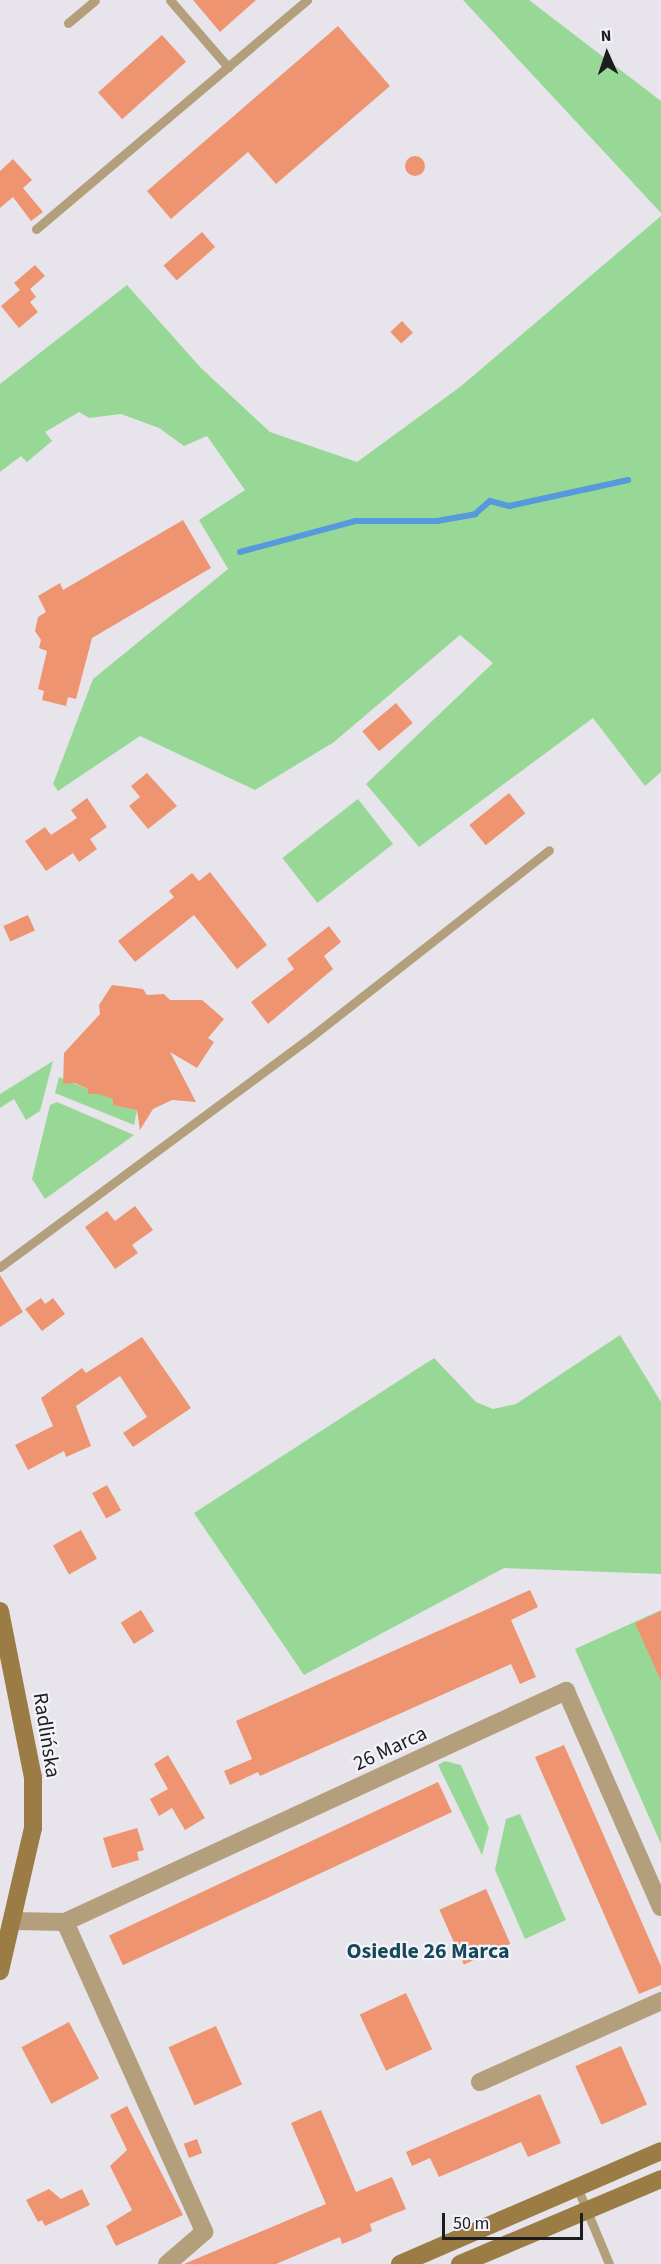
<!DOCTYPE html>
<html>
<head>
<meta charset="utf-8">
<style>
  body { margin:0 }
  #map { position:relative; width:661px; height:2264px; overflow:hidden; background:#e7e5eb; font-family:"Source Sans 3",sans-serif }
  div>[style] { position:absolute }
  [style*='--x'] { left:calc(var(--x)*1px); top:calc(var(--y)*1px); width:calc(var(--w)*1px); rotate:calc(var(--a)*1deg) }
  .green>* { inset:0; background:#98d896; transform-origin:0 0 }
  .stream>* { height:6px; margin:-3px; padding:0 3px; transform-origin:3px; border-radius:3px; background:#5699dc }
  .building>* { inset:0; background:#ef9470; transform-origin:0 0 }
  .round { border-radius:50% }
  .lane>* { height:9px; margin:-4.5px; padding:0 4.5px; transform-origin:4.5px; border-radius:4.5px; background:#b49f7c }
  .street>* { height:18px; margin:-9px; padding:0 9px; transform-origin:9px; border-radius:9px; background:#b49f7c }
  .secondary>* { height:18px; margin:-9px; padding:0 9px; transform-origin:9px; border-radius:9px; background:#9b7c45 }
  span { translate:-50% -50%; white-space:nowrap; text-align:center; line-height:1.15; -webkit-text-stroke:4.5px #f4f3f9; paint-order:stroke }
  .street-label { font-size:21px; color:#1d1c1f }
  .neighbourhood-label { font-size:22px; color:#154959; font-weight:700 }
  .north { position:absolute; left:577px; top:24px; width:60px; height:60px; -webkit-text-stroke:4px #f4f3f9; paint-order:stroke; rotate:357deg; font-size:16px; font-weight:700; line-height:24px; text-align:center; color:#1d1c1f }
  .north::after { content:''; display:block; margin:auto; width:21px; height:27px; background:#1d1c1f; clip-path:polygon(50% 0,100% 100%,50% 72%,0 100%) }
  .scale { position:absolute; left:442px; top:2213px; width:141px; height:27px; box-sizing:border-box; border:3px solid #1d1c1f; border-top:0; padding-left:8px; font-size:18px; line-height:21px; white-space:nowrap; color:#1d1c1f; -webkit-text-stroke:4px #f4f3f9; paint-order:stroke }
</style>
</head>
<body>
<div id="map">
  <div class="green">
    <i style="clip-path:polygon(463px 0,529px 0,661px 101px,661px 213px)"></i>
    <i style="clip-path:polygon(661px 216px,661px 772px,645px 786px,593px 718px,419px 847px,366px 784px,493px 663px,460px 635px,334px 742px,255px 790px,140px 736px,58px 791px,53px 784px,93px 679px,228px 569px,199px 520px,245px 490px,207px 436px,184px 446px,159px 428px,121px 414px,89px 418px,79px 412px,45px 432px,52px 441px,27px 462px,21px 456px,0 472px,0 384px,127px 285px,201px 368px,270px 432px,357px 462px,460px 387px)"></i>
    <i style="left:358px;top:799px;width:57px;height:96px;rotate:52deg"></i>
    <i style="clip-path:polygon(53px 1061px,40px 1111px,26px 1120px,14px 1099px,0 1108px,0 1094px)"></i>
    <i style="clip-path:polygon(59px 1077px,88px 1089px,88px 1094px,91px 1090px,113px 1099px,113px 1105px,116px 1101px,137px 1110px,134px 1125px,55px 1093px)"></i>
    <i style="clip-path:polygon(57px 1102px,134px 1135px,45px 1199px,32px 1179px,50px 1105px)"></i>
    <i style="clip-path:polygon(620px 1335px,661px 1402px,661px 1574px,504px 1568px,304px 1675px,194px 1513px,434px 1358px,476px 1402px,493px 1409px,516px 1404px)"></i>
    <i style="clip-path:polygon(661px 1610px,661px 1844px,575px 1649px)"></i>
    <i style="clip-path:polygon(445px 1761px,461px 1765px,489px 1828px,482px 1855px,438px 1765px)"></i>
    <i style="clip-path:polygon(520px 1814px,566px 1920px,525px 1939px,495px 1870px,506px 1819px)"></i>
  </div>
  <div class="stream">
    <i style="--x:240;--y:552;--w:120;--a:-15"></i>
    <i style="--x:356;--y:521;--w:81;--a:0"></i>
    <i style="--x:437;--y:521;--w:39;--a:-10"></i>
    <i style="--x:475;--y:514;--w:20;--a:-41"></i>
    <i style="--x:490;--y:501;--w:20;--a:15"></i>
    <i style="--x:509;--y:506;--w:122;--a:-12.3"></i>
  </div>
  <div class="building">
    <i style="clip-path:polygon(193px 0,256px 0,220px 32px)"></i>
    <i style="clip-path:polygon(338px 26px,390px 86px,276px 184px,248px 152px,171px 219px,147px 191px)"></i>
    <i style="left:162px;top:35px;width:36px;height:86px;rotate:48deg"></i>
    <i class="round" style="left:405px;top:156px;width:20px;height:20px"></i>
    <i style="clip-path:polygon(13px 159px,32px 180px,23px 188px,43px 212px,31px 221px,13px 197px,0 208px,0 171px)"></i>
    <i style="left:202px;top:232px;width:20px;height:51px;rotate:49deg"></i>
    <i style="clip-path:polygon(35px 265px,45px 276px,30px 289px,36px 297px,30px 302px,38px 312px,19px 328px,1px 306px,20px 290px,14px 283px)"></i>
    <i style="left:402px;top:321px;width:16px;height:16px;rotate:47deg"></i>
    <i style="clip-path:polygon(183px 520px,211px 568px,92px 638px,76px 699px,68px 697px,66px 706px,42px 700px,44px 691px,38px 689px,47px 651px,39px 648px,41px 640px,35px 631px,38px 617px,46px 612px,38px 596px,60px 583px,63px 590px)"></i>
    <i style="left:396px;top:703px;width:26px;height:44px;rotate:50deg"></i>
    <i style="clip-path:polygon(147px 773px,177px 806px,148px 829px,129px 806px,140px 797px,131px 786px)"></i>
    <i style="left:509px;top:793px;width:26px;height:51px;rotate:51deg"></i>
    <i style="clip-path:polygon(87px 798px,107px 827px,90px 839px,97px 849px,79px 862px,73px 853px,46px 871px,25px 841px,45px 827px,51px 835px,77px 818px,71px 810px)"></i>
    <i style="clip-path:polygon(210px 872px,267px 945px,237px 969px,194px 915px,135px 962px,118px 941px,174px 897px,169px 891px,192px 873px,199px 881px)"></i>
    <i style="left:28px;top:915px;width:17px;height:27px;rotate:66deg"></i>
    <i style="clip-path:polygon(329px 926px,341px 942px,324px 956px,333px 969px,268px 1024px,251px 1002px,294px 969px,287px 959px)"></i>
    <i style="clip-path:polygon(112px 985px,143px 989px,147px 995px,164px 994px,170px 1000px,202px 1000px,224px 1019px,208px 1038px,214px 1042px,197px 1068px,170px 1052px,196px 1102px,172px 1100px,153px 1109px,140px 1130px,137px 1110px,113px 1105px,113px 1099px,99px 1094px,88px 1094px,88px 1089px,75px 1083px,63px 1084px,64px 1053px,100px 1014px,99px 1005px)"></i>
    <i style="clip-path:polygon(135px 1206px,153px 1230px,132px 1245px,138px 1253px,115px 1269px,85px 1227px,107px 1211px,115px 1221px)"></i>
    <i style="clip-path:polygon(0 1275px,23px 1312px,0 1327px)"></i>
    <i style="clip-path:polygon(41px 1298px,45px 1304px,53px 1298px,65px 1314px,42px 1331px,25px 1309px)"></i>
    <i style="clip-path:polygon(142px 1337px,191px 1408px,133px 1447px,123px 1433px,147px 1417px,120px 1376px,76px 1406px,91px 1446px,66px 1457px,64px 1451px,28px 1470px,15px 1445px,53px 1426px,41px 1398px,82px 1368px,86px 1373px)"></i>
    <i style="left:107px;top:1485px;width:29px;height:17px;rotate:61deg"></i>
    <i style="left:81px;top:1530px;width:33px;height:32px;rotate:61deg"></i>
    <i style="clip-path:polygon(530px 1590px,538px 1607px,511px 1620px,536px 1677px,520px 1684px,511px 1664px,260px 1776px,258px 1772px,230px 1785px,224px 1771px,252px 1759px,236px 1721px)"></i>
    <i style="left:141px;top:1610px;width:25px;height:24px;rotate:58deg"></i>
    <i style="clip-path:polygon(661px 1611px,661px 1681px,635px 1623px)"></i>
    <i style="clip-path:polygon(564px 1745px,661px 1966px,661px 1985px,639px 1994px,535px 1757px)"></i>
    <i style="clip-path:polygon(168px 1755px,205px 1818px,185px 1830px,172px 1808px,159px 1816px,150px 1799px,168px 1789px,154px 1764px)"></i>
    <i style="left:438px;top:1782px;width:33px;height:363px;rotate:65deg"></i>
    <i style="clip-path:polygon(137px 1828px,144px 1850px,137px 1852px,139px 1860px,112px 1868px,103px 1838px)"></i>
    <i style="left:486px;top:1889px;width:60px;height:51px;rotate:66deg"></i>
    <i style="left:406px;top:1993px;width:62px;height:51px;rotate:65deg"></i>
    <i style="left:69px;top:2022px;width:64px;height:54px;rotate:62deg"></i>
    <i style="left:216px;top:2026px;width:64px;height:52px;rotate:66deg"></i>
    <i style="left:621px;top:2046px;width:64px;height:50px;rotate:66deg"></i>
    <i style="clip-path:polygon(540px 2094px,561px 2143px,528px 2157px,521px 2142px,439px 2177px,430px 2158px,412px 2166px,406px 2152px)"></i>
    <i style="clip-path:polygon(127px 2106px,183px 2215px,116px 2246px,106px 2226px,132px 2210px,110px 2166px,127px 2150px,110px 2115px)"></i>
    <i style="clip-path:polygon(321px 2110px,356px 2192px,392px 2177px,406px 2209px,370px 2224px,372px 2231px,357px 2238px,342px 2244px,340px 2237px,276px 2264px,184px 2264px,326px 2204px,291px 2123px)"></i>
    <i style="left:197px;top:2139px;width:15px;height:14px;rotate:70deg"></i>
    <i style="clip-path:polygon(49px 2189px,61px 2199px,82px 2189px,90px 2205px,45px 2226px,42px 2220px,38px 2222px,26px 2200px)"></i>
  </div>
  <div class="lane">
    <i style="--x:170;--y:0;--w:89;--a:49.1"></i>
    <i style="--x:68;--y:23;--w:35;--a:-40"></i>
    <i style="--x:36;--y:229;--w:355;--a:-40.2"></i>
    <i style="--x:0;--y:1267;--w:388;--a:-36.5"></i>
    <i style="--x:312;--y:1036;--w:301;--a:-38.1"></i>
    <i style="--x:577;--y:2187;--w:83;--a:67.4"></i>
  </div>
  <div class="street">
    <i style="--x:13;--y:1921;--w:52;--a:1.1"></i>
    <i style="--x:65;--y:1922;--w:552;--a:-24.75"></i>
    <i style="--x:566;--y:1691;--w:236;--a:66.3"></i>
    <i style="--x:65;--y:1922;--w:340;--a:65.8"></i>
    <i style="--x:204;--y:2232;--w:49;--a:139.1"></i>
    <i style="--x:480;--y:2082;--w:198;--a:-24.1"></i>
  </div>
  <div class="secondary">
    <i style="--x:0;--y:1611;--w:169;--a:78.8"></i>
    <i style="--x:33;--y:1777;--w:51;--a:90"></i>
    <i style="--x:33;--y:1828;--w:147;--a:103"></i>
    <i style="--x:400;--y:2264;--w:284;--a:-23.4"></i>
    <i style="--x:460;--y:2264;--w:218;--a:-22.9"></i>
  </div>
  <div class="street-label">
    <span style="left:47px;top:1735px;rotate:81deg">Radlińska</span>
    <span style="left:390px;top:1748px;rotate:-25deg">26 Marca</span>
  </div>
  <div class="neighbourhood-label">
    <span style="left:428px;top:1952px">Osiedle 26 Marca</span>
  </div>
  <div class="north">N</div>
  <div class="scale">50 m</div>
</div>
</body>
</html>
